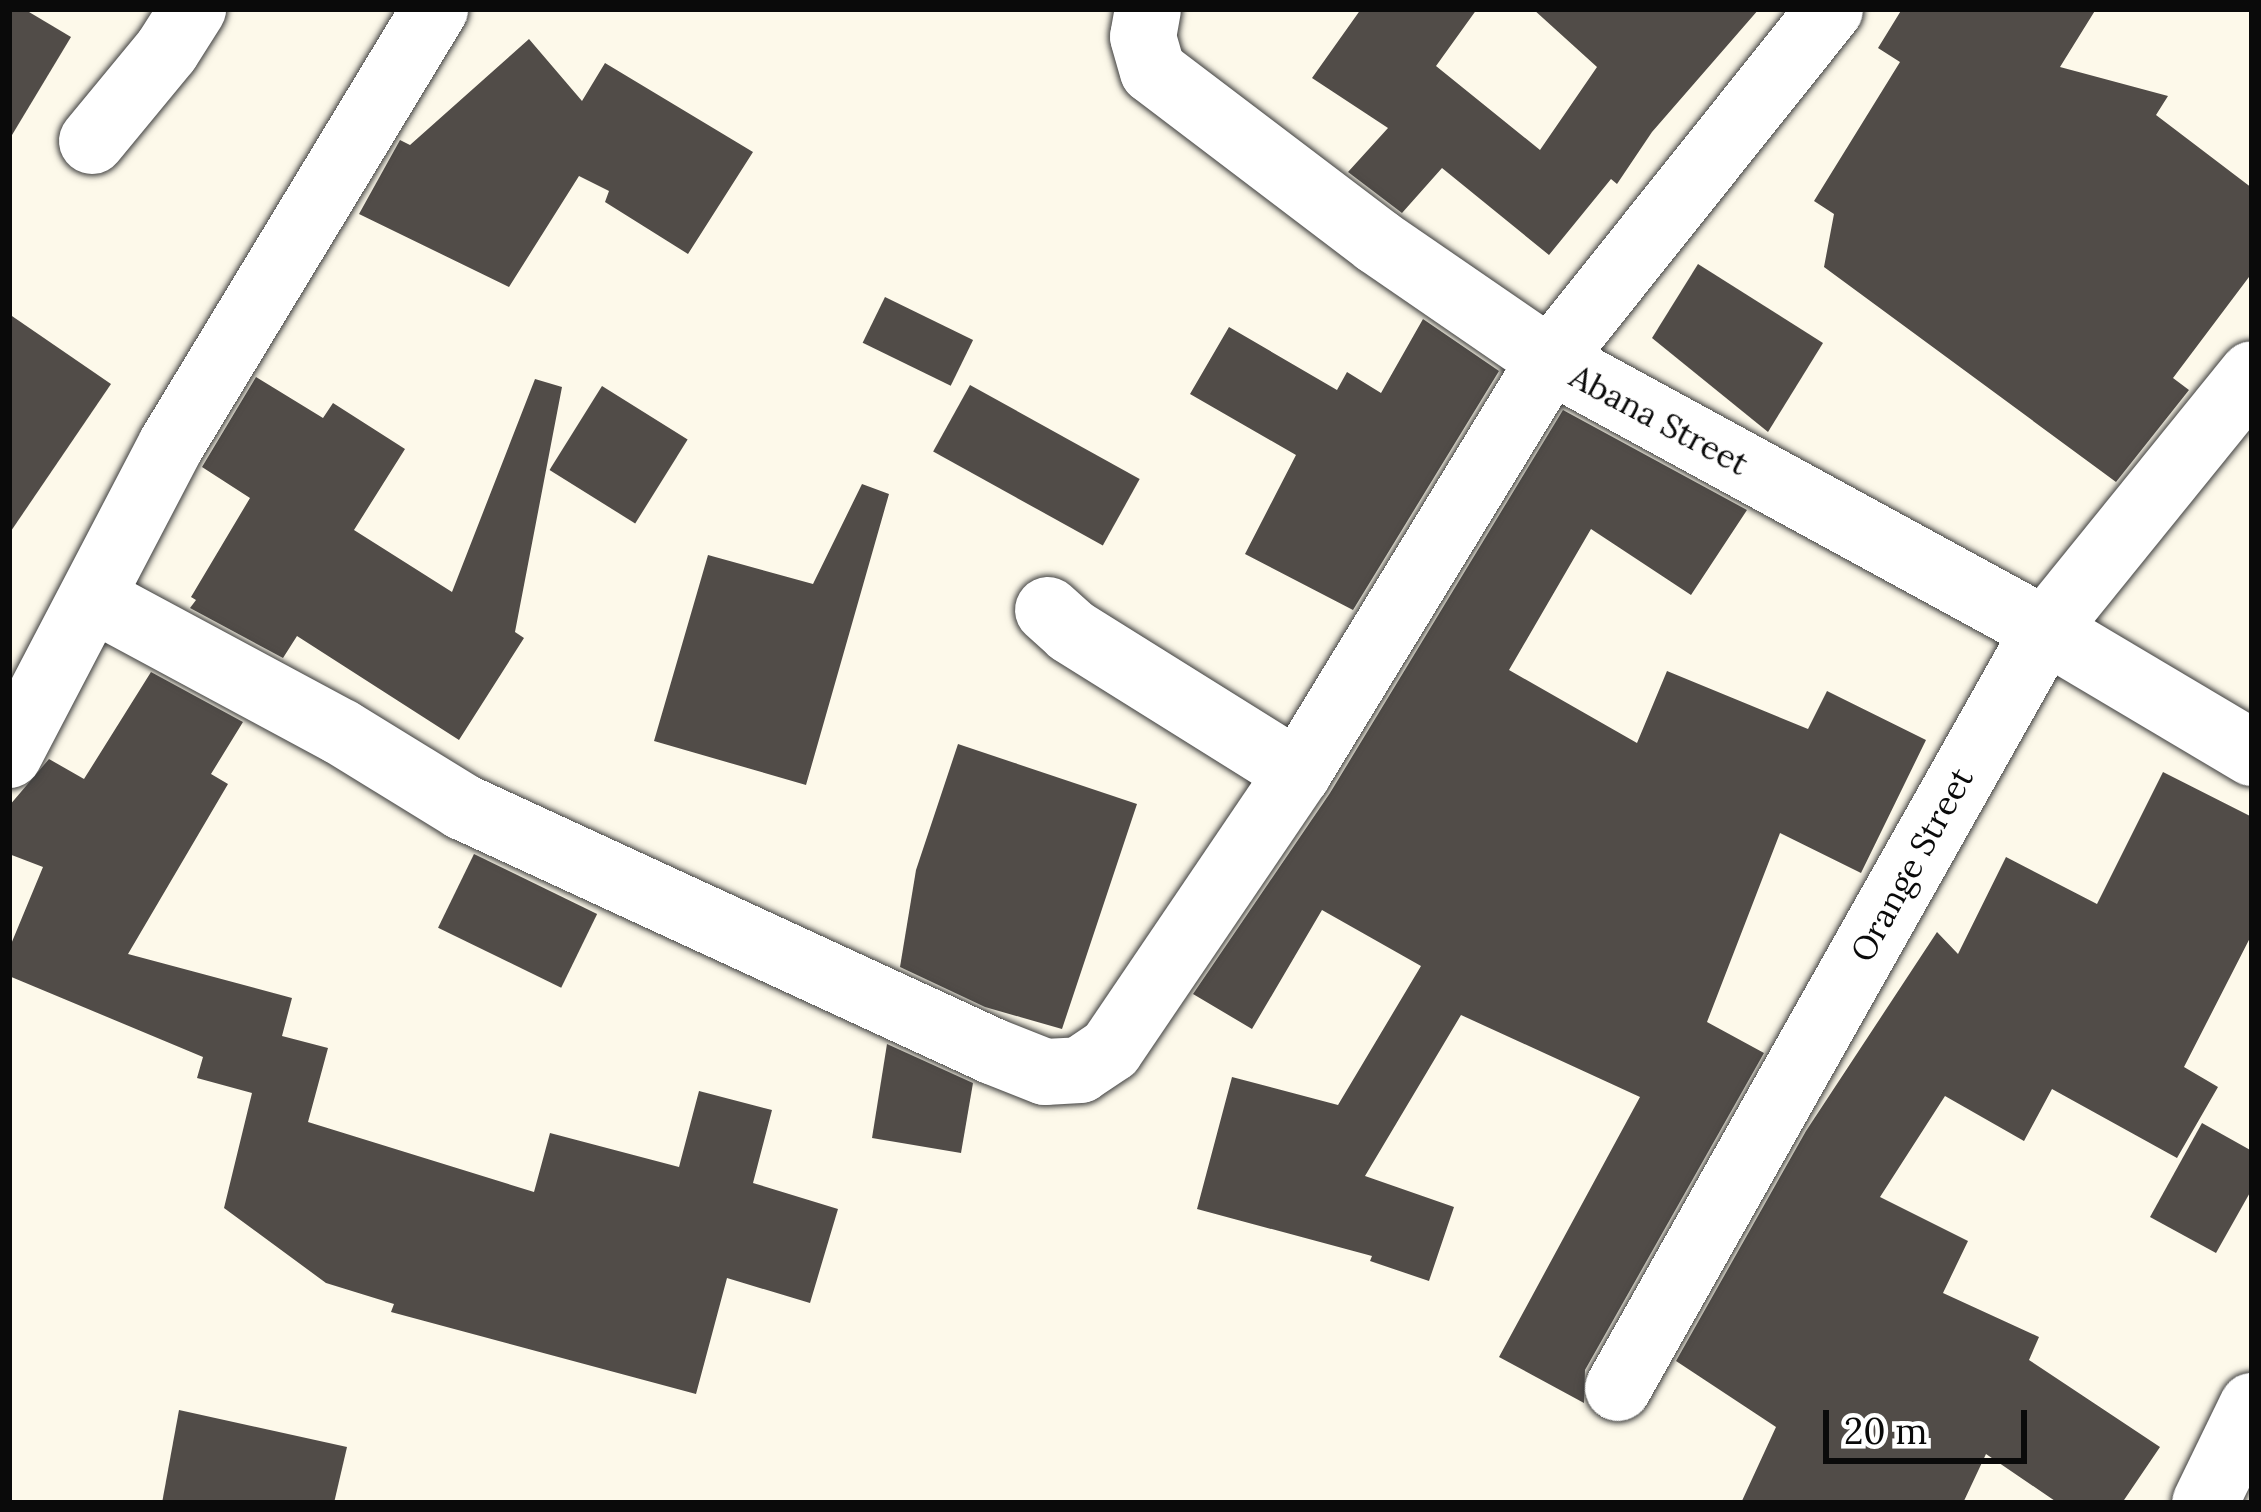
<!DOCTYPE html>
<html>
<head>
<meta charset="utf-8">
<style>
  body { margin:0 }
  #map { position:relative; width:2261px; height:1512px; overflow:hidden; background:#fdf9ea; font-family:Lora,serif }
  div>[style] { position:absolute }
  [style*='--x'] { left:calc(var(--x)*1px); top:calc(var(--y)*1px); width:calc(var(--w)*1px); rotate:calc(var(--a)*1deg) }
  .building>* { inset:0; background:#514c48; transform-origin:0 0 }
  .roads { filter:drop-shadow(0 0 3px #3d3d3d) drop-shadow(0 0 3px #3d3d3d) }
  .minor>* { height:66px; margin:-33px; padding:0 33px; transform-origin:33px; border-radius:33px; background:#fff }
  span { translate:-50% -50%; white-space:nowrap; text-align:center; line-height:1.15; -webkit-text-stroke:12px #fff; paint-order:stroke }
  .street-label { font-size:33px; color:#0a0a0a }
  .frame { position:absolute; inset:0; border:12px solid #0a0a0a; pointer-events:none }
  .scale { position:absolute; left:1823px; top:1410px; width:204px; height:54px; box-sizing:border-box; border:6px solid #0a0a0a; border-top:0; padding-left:15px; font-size:36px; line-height:42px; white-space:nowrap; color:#0a0a0a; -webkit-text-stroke:9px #fff; paint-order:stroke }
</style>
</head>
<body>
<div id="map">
  <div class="building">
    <i style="clip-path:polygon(9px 9px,24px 9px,71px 37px,9px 140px)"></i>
    <i style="clip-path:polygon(1361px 9px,1477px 9px,1436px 66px,1540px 150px,1597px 67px,1533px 9px,1759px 9px,1652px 132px,1617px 184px,1611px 179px,1549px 255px,1442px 168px,1402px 213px,1348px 172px,1388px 128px,1312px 78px)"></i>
    <i style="clip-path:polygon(1902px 9px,2096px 9px,2060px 67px,2168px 96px,2156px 115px,2252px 188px,2252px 273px,2173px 378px,2189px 390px,2116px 482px,1824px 267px,1834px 214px,1814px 201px,1900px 62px,1878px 48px)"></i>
    <i style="clip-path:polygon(529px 39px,582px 101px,605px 63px,753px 152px,688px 254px,605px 202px,609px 191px,579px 176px,509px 287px,359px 214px,400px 140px,410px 145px)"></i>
    <i style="clip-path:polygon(1698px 264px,1823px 343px,1768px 432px,1652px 338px)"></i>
    <i style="left:885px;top:297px;width:98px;height:51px;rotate:26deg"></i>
    <i style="clip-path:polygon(9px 314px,111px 384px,9px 534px)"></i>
    <i style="clip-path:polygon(1423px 319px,1499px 371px,1353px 610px,1245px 554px,1296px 455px,1190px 394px,1229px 327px,1337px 390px,1347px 372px,1381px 393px)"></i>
    <i style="clip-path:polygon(256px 377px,323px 418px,333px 403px,405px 449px,354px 530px,452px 592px,535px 379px,562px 387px,515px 632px,524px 638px,459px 740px,297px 636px,283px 658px,190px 608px,196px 600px,191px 597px,250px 498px,202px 467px)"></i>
    <i style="left:970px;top:385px;width:194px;height:76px;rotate:29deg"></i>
    <i style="left:602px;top:386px;width:101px;height:99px;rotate:32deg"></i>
    <i style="clip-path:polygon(1563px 410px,1747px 510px,1691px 595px,1591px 529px,1509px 670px,1637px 743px,1667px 671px,1808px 729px,1827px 691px,1926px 740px,1861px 873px,1780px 833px,1707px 1022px,1764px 1053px,1585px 1370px,1584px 1403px,1499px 1357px,1640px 1097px,1461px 1015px,1365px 1176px,1454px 1207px,1429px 1281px,1370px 1261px,1372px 1256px,1197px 1209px,1232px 1077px,1338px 1105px,1421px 966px,1322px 910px,1252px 1029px,1193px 994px,1330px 793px)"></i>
    <i style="clip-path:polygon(862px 484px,889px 494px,806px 785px,654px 741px,708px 555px,813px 584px)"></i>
    <i style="clip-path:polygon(151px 672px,243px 722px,211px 774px,228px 784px,128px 954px,292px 998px,282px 1036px,328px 1048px,308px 1122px,534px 1192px,550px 1133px,679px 1167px,699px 1091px,772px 1110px,753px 1183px,838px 1209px,810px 1303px,727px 1278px,696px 1394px,391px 1312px,394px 1304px,326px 1283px,224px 1208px,252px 1093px,197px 1078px,203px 1057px,9px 976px,9px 949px,43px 867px,9px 854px,9px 806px,49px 759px,84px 779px)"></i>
    <i style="clip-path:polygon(958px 744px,1137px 804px,1062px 1029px,985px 1007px,900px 967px,916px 870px)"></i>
    <i style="clip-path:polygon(2163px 772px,2252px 817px,2252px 934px,2184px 1067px,2218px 1087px,2177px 1158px,2052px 1089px,2024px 1141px,1945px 1096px,1880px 1197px,1968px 1241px,1943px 1293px,2039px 1337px,2029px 1360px,2160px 1447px,2122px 1503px,2058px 1503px,1986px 1454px,1963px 1503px,1741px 1503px,1776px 1427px,1676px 1361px,1806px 1131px,1937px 932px,1958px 954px,2006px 857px,2097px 904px)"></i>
    <i style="left:474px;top:854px;width:137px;height:82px;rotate:26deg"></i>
    <i style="clip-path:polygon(887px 1044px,973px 1083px,961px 1153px,872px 1138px)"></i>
    <i style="clip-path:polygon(2202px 1123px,2252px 1151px,2252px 1189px,2216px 1253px,2150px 1217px)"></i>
    <i style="clip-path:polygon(179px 1410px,347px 1447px,334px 1503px,162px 1503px)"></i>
  </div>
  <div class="roads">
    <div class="minor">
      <i style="--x:1148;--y:9;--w:28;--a:100"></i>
      <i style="--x:1143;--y:37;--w:35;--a:74"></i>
      <i style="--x:1153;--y:71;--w:283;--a:37.2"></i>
      <i style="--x:1378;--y:242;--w:209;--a:34.5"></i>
      <i style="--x:1550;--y:360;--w:564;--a:28.61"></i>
      <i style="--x:2045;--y:630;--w:241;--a:30.7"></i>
      <i style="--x:92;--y:141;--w:118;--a:-50.5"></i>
      <i style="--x:167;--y:50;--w:49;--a:-57.6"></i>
      <i style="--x:92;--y:598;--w:283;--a:28.3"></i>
      <i style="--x:341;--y:732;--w:143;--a:31.6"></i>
      <i style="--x:463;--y:807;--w:583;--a:24.76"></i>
      <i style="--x:992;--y:1051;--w:57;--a:21.6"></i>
      <i style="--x:1045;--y:1072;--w:35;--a:-3"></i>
      <i style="--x:1080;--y:1070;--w:37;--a:-34"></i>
      <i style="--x:1111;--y:1049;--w:333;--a:-55.9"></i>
      <i style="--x:1298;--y:773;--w:484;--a:-58.6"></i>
      <i style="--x:1550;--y:360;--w:449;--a:-51.4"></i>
      <i style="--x:1048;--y:610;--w:31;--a:42"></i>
      <i style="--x:1071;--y:631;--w:268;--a:32"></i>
      <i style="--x:9;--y:755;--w:350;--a:-62.4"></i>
      <i style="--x:171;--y:445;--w:510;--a:-58.8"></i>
      <i style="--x:1618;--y:1388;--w:870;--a:-60.61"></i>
      <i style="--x:2045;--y:630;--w:329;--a:-51"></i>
      <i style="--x:2205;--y:1503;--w:108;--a:-64.1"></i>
    </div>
  </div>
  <div class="street-label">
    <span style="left:1659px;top:420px;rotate:28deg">Abana Street</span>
    <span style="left:1912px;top:865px;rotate:-61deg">Orange Street</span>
  </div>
  <div class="frame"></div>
  <div class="scale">20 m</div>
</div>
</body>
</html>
